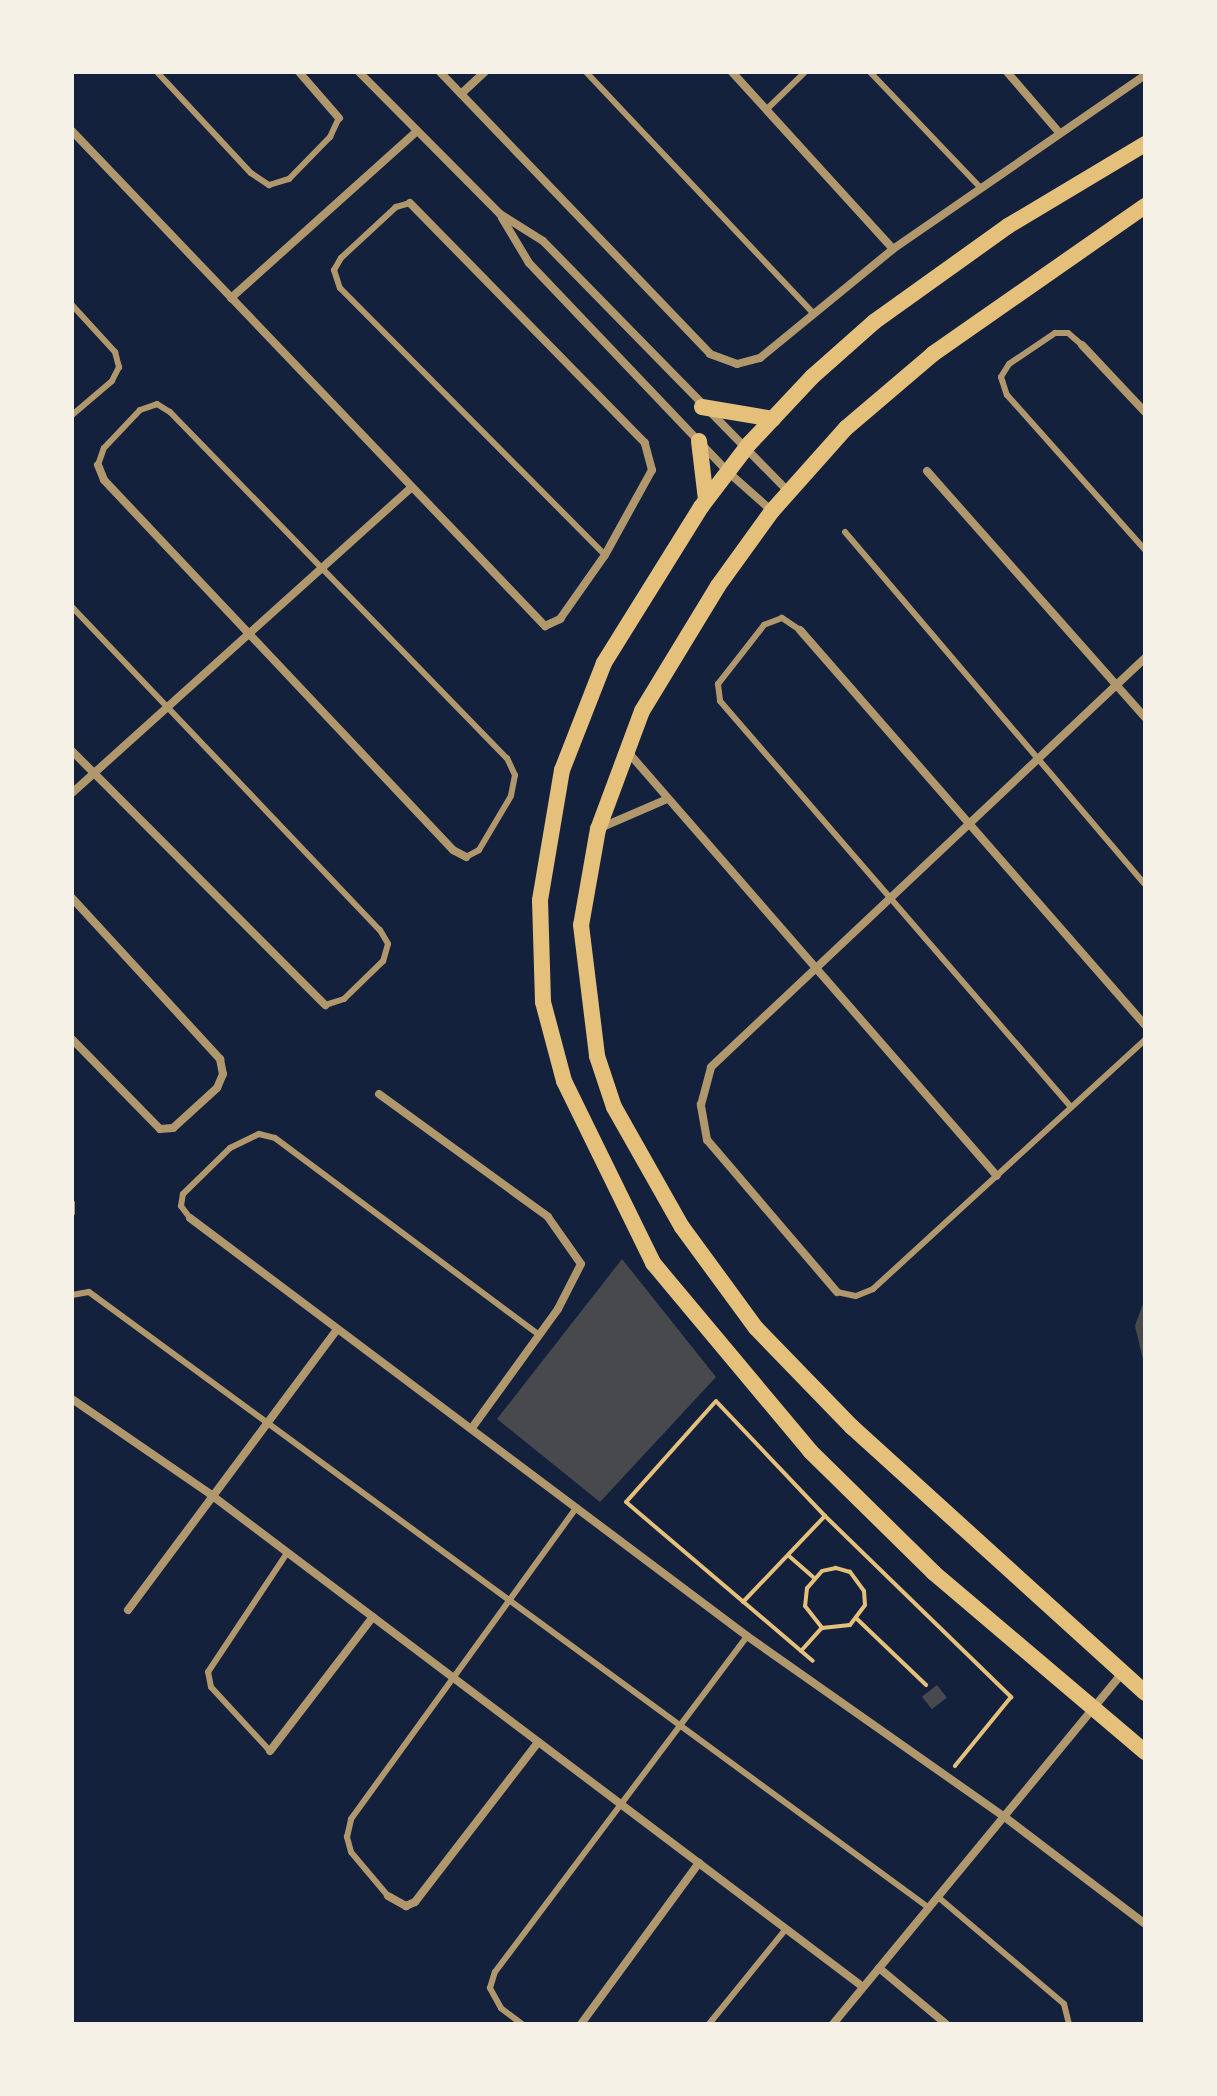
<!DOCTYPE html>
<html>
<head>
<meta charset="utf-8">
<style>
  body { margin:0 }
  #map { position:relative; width:1217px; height:2096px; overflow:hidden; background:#14213d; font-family:"Alegreya Sans",sans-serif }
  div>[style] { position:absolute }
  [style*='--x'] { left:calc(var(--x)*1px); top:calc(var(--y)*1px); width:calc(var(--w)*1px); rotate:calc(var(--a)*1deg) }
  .building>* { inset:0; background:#48494c; transform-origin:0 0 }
  .path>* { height:4px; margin:-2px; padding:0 2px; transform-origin:2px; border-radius:2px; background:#e5c07b }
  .service>* { height:6px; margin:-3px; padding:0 3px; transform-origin:3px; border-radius:3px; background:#b1986c }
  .minor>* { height:8px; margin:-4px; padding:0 4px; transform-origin:4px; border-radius:4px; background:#b1986c }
  .secondary>* { height:16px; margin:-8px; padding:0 8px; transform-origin:8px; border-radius:8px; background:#e5c07b }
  span { translate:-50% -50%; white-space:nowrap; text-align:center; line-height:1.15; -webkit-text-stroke:6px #f6f1e7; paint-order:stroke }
  .frame { position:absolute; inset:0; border:74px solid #f6f1e7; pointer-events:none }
</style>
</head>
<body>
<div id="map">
  <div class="building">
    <i style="clip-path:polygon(622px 1259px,716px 1377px,600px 1502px,497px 1419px)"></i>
    <i style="clip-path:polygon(1145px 1298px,1145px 1368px,1135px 1326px)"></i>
    <i style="left:937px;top:1685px;width:16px;height:19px;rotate:52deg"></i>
  </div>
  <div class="path">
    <i style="--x:825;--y:1516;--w:260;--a:44.2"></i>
    <i style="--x:1011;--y:1697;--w:89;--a:129.1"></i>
    <i style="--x:789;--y:1556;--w:33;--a:41"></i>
    <i style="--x:743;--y:1602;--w:119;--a:-46.4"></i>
    <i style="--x:825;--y:1516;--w:158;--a:-133.5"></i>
    <i style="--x:716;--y:1401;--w:135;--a:131.7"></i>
    <i style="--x:626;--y:1502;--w:245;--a:40.4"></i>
    <i style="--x:856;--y:1618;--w:97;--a:43.7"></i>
    <i style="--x:801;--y:1651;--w:31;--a:-48"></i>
    <i style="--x:822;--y:1628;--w:28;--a:-6"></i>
    <i style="--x:850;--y:1625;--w:25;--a:-53"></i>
    <i style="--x:865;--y:1605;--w:14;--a:-94"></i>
    <i style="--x:864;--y:1591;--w:24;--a:-126"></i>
    <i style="--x:850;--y:1572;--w:15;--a:-164"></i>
    <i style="--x:836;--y:1568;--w:14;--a:168"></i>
    <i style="--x:822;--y:1571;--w:23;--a:131"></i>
    <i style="--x:807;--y:1588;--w:18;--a:96"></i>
    <i style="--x:805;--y:1606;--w:28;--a:52"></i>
  </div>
  <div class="service">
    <i style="--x:157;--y:72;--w:138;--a:47.1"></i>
    <i style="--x:251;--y:173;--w:22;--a:34"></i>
    <i style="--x:269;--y:185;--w:21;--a:-17"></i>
    <i style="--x:289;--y:179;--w:59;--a:-45.7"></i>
    <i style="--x:330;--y:137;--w:21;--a:-65"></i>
    <i style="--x:586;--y:72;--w:332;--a:46.7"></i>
    <i style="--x:870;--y:72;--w:159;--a:46.3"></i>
    <i style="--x:766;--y:110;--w:54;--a:-44.3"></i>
    <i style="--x:410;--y:203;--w:15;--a:164"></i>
    <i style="--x:396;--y:207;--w:75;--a:137.2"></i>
    <i style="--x:341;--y:258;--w:14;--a:120"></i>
    <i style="--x:334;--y:270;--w:19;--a:72"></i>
    <i style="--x:340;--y:288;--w:376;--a:45.2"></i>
    <i style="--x:72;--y:305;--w:64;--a:47.5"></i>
    <i style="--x:115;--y:352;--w:16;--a:75"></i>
    <i style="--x:119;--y:367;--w:16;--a:117"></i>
    <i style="--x:112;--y:381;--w:52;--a:139.6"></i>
    <i style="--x:1082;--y:345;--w:18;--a:-139"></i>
    <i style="--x:1068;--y:333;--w:13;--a:180"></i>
    <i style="--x:1055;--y:333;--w:55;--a:146"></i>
    <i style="--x:1009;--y:364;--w:15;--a:122"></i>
    <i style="--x:1001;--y:377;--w:19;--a:72"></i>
    <i style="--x:1007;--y:395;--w:208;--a:48.3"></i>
    <i style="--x:98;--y:465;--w:18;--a:-71"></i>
    <i style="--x:104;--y:448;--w:52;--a:-46.5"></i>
    <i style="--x:140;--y:410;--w:18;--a:-19"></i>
    <i style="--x:157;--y:404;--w:15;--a:32"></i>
    <i style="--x:170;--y:412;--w:483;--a:45.8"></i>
    <i style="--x:507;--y:758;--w:19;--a:65"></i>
    <i style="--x:515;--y:775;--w:21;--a:101"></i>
    <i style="--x:511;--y:796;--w:63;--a:120.7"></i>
    <i style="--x:479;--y:850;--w:15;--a:152"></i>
    <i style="--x:845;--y:532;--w:462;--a:49.6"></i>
    <i style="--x:72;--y:607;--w:446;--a:46.4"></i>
    <i style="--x:380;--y:930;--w:16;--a:60"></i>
    <i style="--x:388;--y:944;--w:18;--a:106"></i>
    <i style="--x:383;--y:961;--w:54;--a:135.7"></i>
    <i style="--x:344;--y:999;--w:20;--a:162"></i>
    <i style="--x:800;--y:630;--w:22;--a:-146"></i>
    <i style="--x:782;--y:618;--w:19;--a:159"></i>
    <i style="--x:764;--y:625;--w:75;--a:127.9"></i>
    <i style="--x:718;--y:684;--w:17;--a:83"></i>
    <i style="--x:720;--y:701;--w:537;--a:49.16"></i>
    <i style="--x:72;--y:1203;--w:10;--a:90"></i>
    <i style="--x:190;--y:1218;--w:15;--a:-127"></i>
    <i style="--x:181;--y:1206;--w:12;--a:-81"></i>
    <i style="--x:183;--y:1194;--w:66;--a:-44.4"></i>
    <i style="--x:230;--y:1148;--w:32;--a:-26"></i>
    <i style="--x:259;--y:1134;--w:16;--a:14"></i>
    <i style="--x:275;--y:1138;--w:329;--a:36.7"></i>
    <i style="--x:837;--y:1292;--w:19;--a:12"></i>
    <i style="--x:856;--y:1296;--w:18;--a:-22"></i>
    <i style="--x:873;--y:1289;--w:369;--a:-42.5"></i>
    <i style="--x:72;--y:1295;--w:17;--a:-10"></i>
    <i style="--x:89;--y:1292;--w:1042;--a:36.25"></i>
    <i style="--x:270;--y:1751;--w:87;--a:-132.7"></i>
    <i style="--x:211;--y:1687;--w:15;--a:-101"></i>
    <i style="--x:208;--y:1672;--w:143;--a:-56.4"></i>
    <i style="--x:388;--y:1896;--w:57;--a:-130.1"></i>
    <i style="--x:351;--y:1852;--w:16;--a:-105"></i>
    <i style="--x:347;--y:1837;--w:18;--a:-77"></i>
    <i style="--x:351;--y:1819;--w:385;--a:-54.1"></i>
    <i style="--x:938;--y:1897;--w:165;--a:40.3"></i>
    <i style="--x:1064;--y:2004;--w:21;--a:76"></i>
    <i style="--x:522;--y:2024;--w:26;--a:-143"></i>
    <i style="--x:501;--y:2008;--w:23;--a:-119"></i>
    <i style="--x:490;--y:1988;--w:17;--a:-73"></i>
    <i style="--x:495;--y:1972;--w:420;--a:-53.1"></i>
    <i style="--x:709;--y:2024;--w:122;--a:-51"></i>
  </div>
  <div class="minor">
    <i style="--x:299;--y:72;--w:61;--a:49"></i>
    <i style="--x:359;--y:72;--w:200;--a:45.2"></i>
    <i style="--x:500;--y:214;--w:51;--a:32.1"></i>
    <i style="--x:543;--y:241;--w:351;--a:45.6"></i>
    <i style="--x:440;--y:72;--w:390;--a:46.2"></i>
    <i style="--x:710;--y:354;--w:29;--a:20"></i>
    <i style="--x:737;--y:364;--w:24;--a:-15"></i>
    <i style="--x:760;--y:358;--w:172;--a:-39.3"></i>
    <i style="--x:893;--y:249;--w:306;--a:-34.6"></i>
    <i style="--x:732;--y:72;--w:239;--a:47.7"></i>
    <i style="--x:1007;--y:72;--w:78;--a:49.2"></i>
    <i style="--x:461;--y:94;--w:33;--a:-43"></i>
    <i style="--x:72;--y:131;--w:685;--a:46.3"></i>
    <i style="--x:545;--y:626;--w:17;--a:-25"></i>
    <i style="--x:560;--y:619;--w:78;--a:-54.9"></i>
    <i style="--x:605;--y:555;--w:97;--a:-61.1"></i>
    <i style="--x:652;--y:470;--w:28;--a:-105"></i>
    <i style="--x:645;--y:443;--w:336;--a:-134.4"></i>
    <i style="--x:502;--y:218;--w:52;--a:59"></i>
    <i style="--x:529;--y:263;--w:289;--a:46.4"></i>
    <i style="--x:728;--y:472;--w:59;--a:41.6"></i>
    <i style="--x:231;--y:298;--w:250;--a:-41.9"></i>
    <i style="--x:1082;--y:345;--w:92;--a:46.8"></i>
    <i style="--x:98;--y:465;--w:16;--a:68"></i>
    <i style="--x:104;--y:480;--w:509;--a:46.67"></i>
    <i style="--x:453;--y:850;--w:15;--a:28"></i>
    <i style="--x:927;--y:471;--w:329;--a:48.5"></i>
    <i style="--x:800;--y:630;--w:524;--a:48.87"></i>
    <i style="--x:72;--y:751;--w:359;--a:45.1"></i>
    <i style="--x:627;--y:751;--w:563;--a:48.96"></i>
    <i style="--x:72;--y:793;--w:457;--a:-42"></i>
    <i style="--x:600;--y:828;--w:71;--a:-23.3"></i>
    <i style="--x:72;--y:898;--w:219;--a:47.4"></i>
    <i style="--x:220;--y:1059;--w:15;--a:79"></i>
    <i style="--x:223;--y:1074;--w:15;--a:113"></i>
    <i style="--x:217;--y:1088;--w:59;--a:137.7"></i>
    <i style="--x:173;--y:1128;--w:13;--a:176"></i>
    <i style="--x:160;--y:1129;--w:126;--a:-134.4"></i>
    <i style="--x:379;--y:1094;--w:209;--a:36"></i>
    <i style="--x:548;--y:1217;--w:57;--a:54.9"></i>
    <i style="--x:581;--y:1264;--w:51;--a:117.1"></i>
    <i style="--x:558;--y:1309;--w:147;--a:125.9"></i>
    <i style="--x:190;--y:1218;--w:696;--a:36.89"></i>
    <i style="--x:747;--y:1636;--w:317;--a:35.1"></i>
    <i style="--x:1006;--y:1818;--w:175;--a:37.3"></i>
    <i style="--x:837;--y:1292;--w:200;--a:-130.5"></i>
    <i style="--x:707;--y:1140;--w:36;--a:-100"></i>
    <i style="--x:701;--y:1105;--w:39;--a:-75"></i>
    <i style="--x:711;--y:1067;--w:596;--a:-43.3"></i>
    <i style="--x:72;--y:1399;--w:168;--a:34.5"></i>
    <i style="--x:210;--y:1494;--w:818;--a:37.05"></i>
    <i style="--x:128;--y:1610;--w:349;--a:-53.3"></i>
    <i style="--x:270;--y:1751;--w:169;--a:-52.5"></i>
    <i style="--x:388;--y:1896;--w:21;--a:29"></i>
    <i style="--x:406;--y:1906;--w:10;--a:-24"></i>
    <i style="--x:415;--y:1902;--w:202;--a:-52.4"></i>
    <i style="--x:879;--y:1968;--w:87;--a:39.9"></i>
    <i style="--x:581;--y:2024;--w:200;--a:-53.8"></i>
    <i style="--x:833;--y:2024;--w:455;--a:-50.5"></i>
  </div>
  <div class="secondary">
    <i style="--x:1145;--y:144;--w:160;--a:149.1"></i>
    <i style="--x:1008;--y:226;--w:165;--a:144.4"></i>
    <i style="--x:874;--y:322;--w:83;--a:138.4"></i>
    <i style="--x:812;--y:377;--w:92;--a:133.2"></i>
    <i style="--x:749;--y:444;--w:79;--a:127.3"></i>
    <i style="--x:701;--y:507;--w:184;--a:121.9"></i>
    <i style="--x:604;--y:663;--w:115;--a:111.4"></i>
    <i style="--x:562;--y:770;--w:132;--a:99.6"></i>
    <i style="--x:540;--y:900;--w:102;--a:88.3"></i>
    <i style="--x:543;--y:1002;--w:82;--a:75.1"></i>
    <i style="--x:564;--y:1081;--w:203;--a:63.9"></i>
    <i style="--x:653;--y:1263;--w:245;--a:50.1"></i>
    <i style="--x:810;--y:1451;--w:174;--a:44.5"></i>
    <i style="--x:934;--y:1573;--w:277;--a:40.3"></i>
    <i style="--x:1145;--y:206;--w:259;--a:145.1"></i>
    <i style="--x:933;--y:354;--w:114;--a:139.6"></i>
    <i style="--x:846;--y:428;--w:111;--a:131.7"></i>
    <i style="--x:772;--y:511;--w:92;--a:125.8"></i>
    <i style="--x:718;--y:586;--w:146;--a:121.3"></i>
    <i style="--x:642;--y:711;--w:126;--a:110.4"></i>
    <i style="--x:598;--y:829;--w:97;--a:100"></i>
    <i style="--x:581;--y:925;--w:132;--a:83"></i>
    <i style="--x:597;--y:1056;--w:54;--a:71.6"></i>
    <i style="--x:614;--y:1107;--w:138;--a:60.5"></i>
    <i style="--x:682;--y:1227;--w:125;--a:53.8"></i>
    <i style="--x:756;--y:1328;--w:138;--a:45.9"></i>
    <i style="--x:852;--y:1427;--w:396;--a:42.2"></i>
    <i style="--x:702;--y:407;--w:72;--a:9.6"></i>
    <i style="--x:699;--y:441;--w:59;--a:83.2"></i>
  </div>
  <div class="frame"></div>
</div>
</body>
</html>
